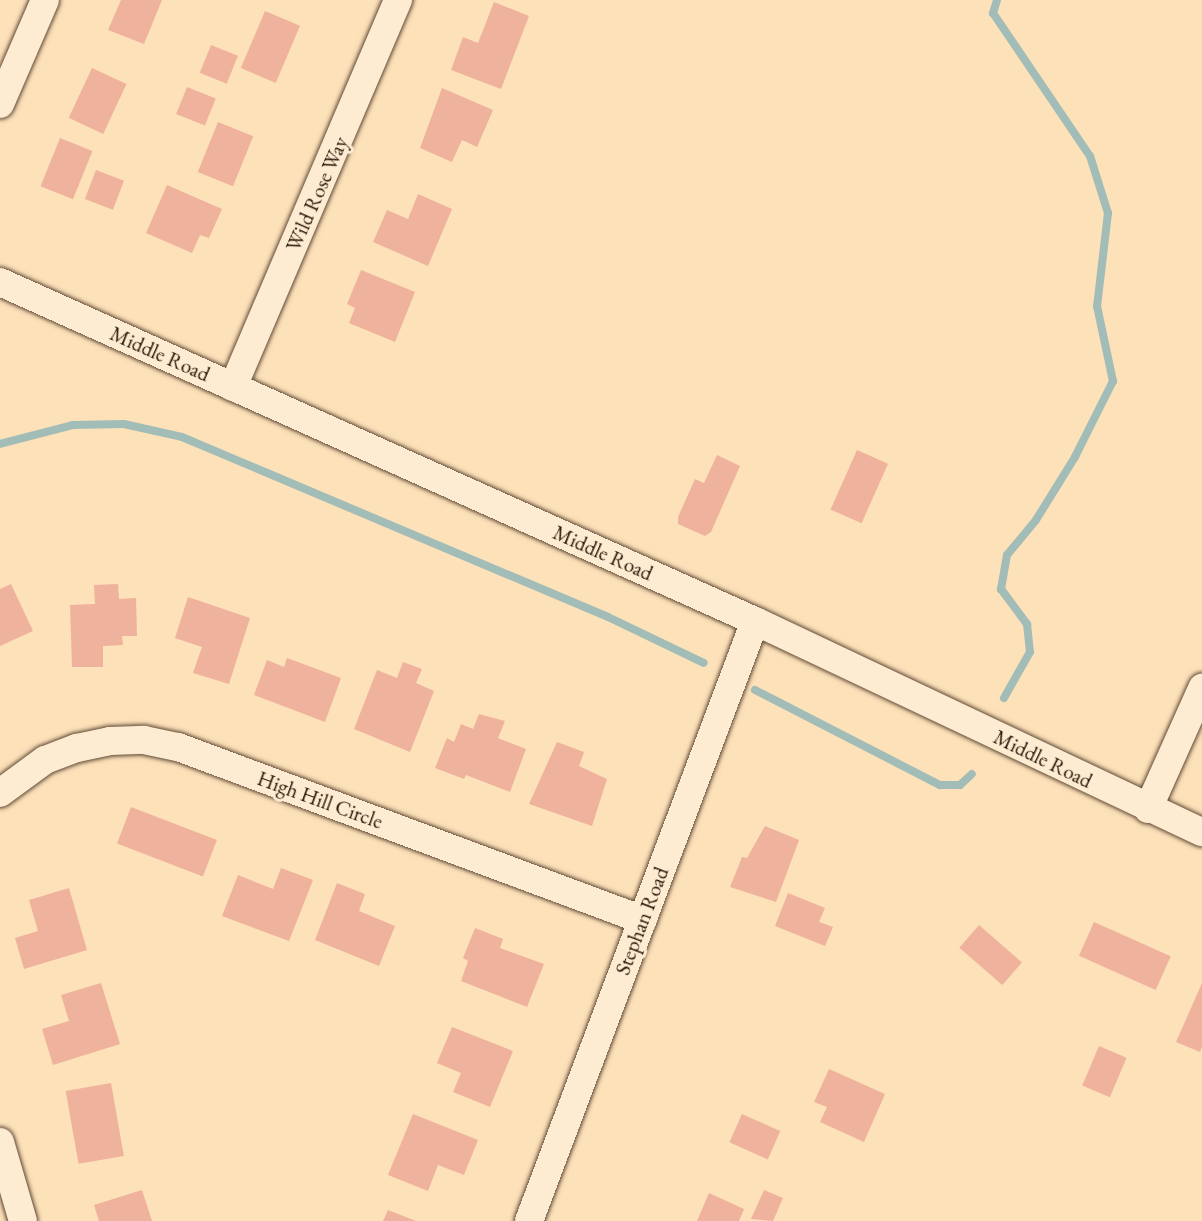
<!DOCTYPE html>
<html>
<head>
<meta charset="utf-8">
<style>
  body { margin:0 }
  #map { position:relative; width:1202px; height:1221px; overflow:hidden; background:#fde1b9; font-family:"EB Garamond",serif }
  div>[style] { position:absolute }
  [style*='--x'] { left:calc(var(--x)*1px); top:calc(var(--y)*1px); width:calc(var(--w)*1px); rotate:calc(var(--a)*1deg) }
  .stream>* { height:8px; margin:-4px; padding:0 4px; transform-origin:4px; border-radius:4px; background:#a2bcb7 }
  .building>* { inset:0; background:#efb29d; transform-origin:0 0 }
  .roads { filter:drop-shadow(0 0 2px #604a36) drop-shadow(0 0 2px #604a36) }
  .street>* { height:28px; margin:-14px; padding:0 14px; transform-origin:14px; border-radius:14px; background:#feecd2 }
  span { translate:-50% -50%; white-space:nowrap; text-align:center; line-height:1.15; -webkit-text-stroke:6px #feecd2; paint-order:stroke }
  .street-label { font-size:21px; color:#2b180a }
</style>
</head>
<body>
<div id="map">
  <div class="stream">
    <i style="--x:997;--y:0;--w:14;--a:107"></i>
    <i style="--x:993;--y:13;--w:173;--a:55.9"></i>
    <i style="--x:1090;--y:156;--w:60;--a:72.5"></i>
    <i style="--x:1108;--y:213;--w:94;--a:96.7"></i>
    <i style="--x:1097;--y:306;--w:77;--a:78"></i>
    <i style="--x:1113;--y:381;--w:85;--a:116.6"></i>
    <i style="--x:1075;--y:457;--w:74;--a:121.8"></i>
    <i style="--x:1036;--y:520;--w:45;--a:129.6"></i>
    <i style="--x:1007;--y:555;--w:35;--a:100"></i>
    <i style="--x:1001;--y:589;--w:44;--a:53.4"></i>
    <i style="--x:1027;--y:624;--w:28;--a:84"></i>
    <i style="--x:1030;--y:652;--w:53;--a:119.5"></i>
    <i style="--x:0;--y:444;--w:75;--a:-14.6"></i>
    <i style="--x:73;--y:425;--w:51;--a:-1.1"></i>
    <i style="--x:124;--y:424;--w:59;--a:12.6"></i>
    <i style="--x:182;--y:437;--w:462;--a:22.9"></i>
    <i style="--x:608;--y:617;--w:106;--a:25.6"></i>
    <i style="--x:755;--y:690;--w:208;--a:27.2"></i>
    <i style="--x:940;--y:785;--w:20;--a:0"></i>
    <i style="--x:960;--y:785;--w:16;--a:-43"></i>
  </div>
  <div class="building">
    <i style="clip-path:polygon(121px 0,162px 0,144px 44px,108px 30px)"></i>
    <i style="clip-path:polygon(494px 2px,529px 16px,501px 89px,451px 70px,463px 37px,478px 43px)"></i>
    <i style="left:265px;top:11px;width:38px;height:62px;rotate:23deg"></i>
    <i style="left:211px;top:45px;width:29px;height:30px;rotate:22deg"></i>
    <i style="left:92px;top:68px;width:38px;height:55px;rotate:25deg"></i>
    <i style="left:187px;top:87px;width:31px;height:29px;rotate:22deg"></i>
    <i style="clip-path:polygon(442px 88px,493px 110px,477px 147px,462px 140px,452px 162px,420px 148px)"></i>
    <i style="left:218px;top:122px;width:38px;height:54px;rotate:22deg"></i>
    <i style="left:60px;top:138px;width:35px;height:52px;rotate:22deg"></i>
    <i style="left:96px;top:170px;width:30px;height:31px;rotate:21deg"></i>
    <i style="clip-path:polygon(167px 185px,222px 209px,209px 238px,200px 235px,192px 253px,146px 233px)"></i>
    <i style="clip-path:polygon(418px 194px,452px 209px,428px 266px,373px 242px,387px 210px,408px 219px)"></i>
    <i style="clip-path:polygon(361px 270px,415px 292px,395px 342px,349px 323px,355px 308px,347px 304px)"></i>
    <i style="left:857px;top:450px;width:34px;height:65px;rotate:24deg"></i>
    <i style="clip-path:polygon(717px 455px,740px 466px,711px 532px,705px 536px,678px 524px,678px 517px,695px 479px,704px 483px)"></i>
    <i style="clip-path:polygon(11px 584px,33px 631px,0 646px,0 589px)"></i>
    <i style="clip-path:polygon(118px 584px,119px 599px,136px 598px,137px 636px,122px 636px,123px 645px,103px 646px,103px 667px,72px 667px,70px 605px,95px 604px,94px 585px)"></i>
    <i style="clip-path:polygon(188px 597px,250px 618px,229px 684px,193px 673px,202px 647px,175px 638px)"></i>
    <i style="clip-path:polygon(287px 658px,341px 678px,325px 722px,254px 695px,267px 660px,284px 667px)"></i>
    <i style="clip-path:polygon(403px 662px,422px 669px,416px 683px,434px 691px,410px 752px,354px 729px,377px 670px,397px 678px)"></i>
    <i style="clip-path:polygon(479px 714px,505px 721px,498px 738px,526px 749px,510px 792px,466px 775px,464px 779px,435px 768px,447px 738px,454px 742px,461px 724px,473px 729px)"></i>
    <i style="clip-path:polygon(557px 742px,584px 752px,579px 766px,607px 779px,592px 826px,529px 804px)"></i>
    <i style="left:131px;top:807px;width:92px;height:39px;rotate:21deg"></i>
    <i style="clip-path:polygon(765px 826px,799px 840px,776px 902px,730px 887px,742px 857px,747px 858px)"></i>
    <i style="clip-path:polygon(281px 868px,313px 880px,289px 941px,222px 916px,238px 875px,273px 889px)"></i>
    <i style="clip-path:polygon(337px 883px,365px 894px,359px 911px,395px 926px,379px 966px,315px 940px)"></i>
    <i style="clip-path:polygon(69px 888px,87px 950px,24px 969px,15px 938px,38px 931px,29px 900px)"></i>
    <i style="clip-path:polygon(788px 893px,825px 908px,819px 922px,833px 927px,825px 946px,775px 926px)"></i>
    <i style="left:1094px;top:922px;width:84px;height:37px;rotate:24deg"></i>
    <i style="left:979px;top:925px;width:57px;height:30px;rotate:41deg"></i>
    <i style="clip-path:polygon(475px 928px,503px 939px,500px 948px,544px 964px,527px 1007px,461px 981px,468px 961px,463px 958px)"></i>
    <i style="clip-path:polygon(101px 983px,120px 1044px,53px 1065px,42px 1029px,69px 1021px,61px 995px)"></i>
    <i style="clip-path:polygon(1202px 983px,1202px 1047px,1200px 1052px,1176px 1042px)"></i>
    <i style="clip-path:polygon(452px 1027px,513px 1051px,490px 1107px,453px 1092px,461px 1073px,437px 1063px)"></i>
    <i style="left:1099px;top:1046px;width:30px;height:43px;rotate:23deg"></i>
    <i style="clip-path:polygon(829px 1069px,885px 1094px,864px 1142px,820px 1122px,827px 1107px,814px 1102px)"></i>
    <i style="left:111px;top:1083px;width:74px;height:46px;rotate:80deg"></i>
    <i style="clip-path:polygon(413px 1114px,478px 1140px,464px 1175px,438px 1165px,428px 1191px,388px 1175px)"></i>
    <i style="left:742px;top:1114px;width:42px;height:31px;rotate:24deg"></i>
    <i style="clip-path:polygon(142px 1190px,152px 1221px,99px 1221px,94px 1205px)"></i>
    <i style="clip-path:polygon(764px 1190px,783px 1198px,773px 1221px,751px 1219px)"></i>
    <i style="clip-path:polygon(709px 1193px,744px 1209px,739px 1221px,697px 1221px)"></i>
    <i style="clip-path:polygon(388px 1210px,416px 1221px,383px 1221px)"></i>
  </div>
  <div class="roads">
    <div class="street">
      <i style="--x:0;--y:104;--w:113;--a:-66.6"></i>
      <i style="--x:0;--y:282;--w:828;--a:24.18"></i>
      <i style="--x:755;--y:621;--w:494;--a:25.3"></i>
      <i style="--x:233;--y:387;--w:421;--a:-66.9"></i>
      <i style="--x:0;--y:793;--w:56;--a:-36.3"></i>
      <i style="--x:45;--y:760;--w:34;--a:-21"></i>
      <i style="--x:77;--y:748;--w:34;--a:-12"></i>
      <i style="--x:110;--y:741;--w:34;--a:-2"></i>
      <i style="--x:144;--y:740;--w:35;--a:12"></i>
      <i style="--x:178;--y:747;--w:496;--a:20.4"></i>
      <i style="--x:1148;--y:809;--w:133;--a:-65.9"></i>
      <i style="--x:0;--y:1142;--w:82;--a:73.8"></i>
      <i style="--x:529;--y:1221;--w:641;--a:-69.36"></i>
    </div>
  </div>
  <div class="street-label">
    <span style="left:317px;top:194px;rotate:-66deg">Wild Rose Way</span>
    <span style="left:160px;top:354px;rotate:24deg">Middle Road</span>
    <span style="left:603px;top:553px;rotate:24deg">Middle Road</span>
    <span style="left:1043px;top:759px;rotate:26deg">Middle Road</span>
    <span style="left:320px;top:800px;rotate:20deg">High Hill Circle</span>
    <span style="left:642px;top:921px;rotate:-69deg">Stephan Road</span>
  </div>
</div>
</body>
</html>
